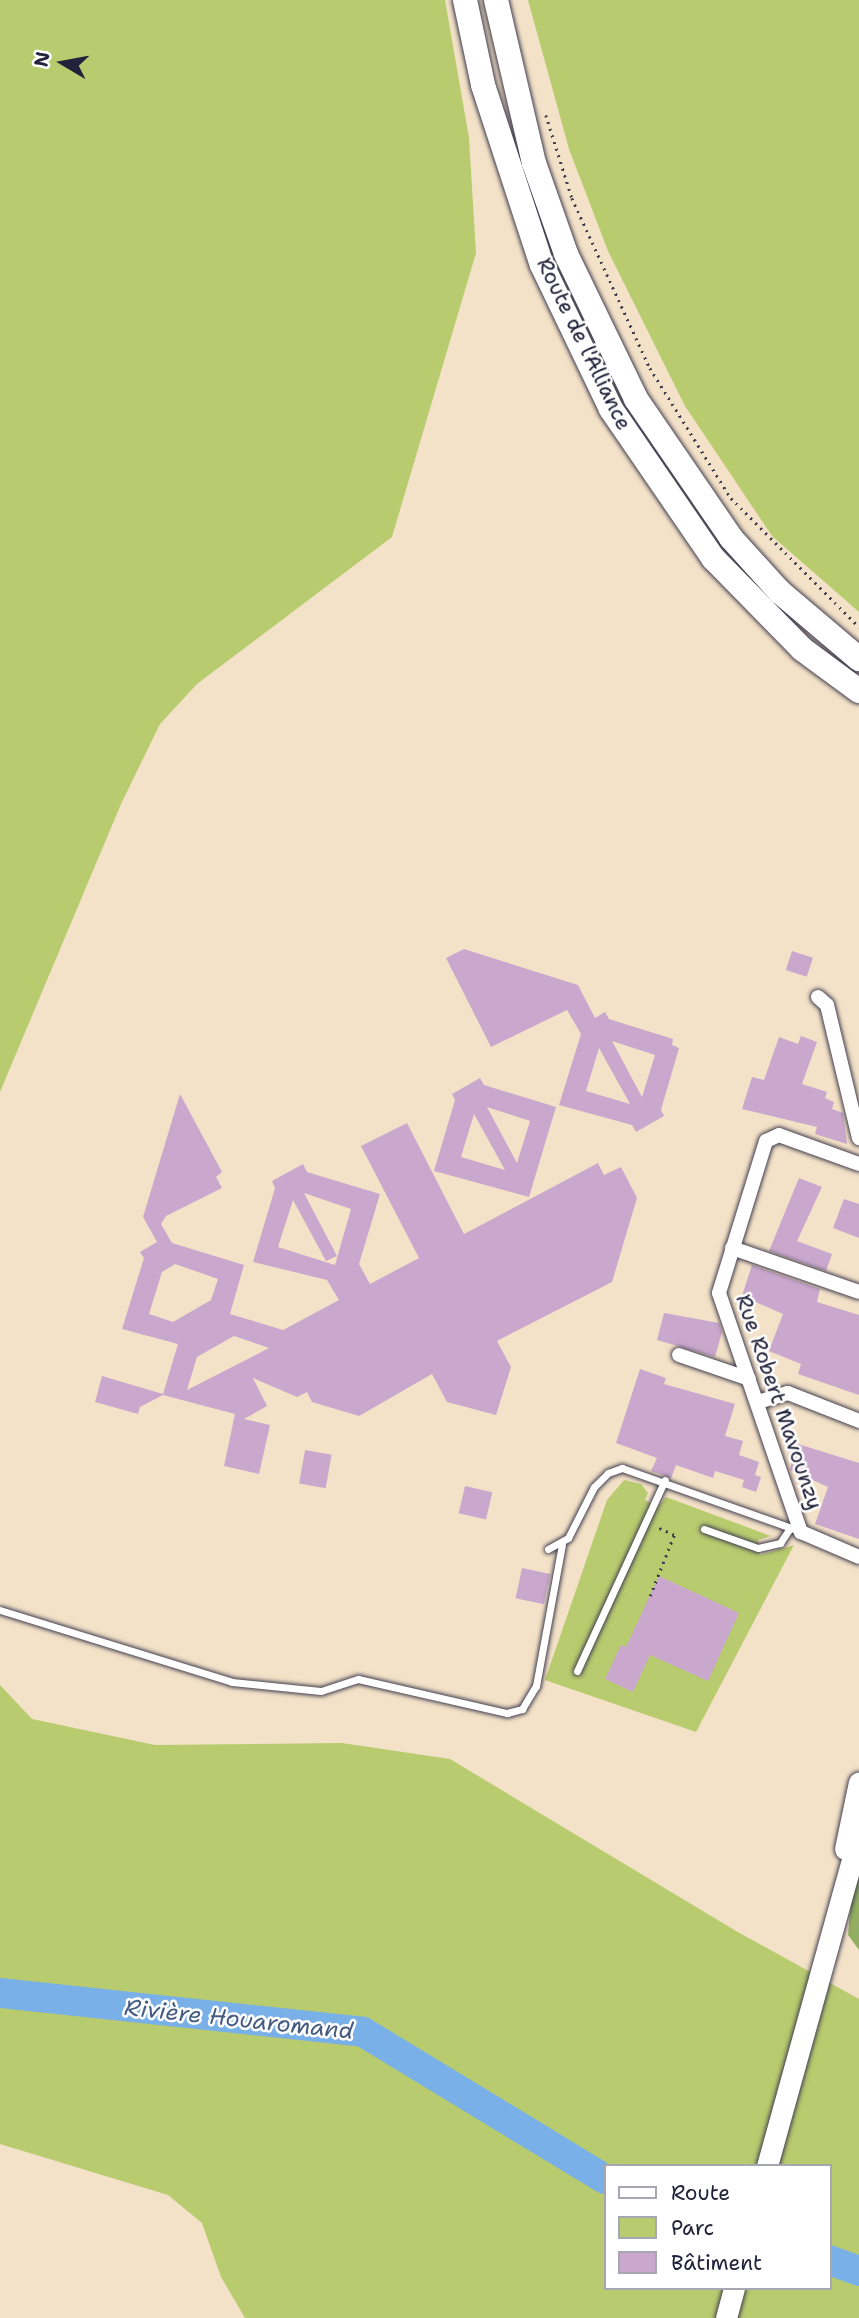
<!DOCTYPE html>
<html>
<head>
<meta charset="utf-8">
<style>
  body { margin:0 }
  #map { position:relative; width:859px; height:2318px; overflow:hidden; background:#f4e2c8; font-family:"Shantell Sans",sans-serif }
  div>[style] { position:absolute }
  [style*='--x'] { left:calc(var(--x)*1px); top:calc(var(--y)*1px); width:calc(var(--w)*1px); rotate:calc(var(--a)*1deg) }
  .green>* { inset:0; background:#b8cb6e }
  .forest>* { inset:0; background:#92af61 }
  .river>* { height:30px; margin:-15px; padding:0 15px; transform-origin:15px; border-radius:15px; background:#79b0e8 }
  .building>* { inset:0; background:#caa8cd; transform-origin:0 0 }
  .path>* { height:2.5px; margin-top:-1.25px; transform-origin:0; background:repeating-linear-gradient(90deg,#423f50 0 2px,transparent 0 7px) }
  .roads { filter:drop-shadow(0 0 2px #423f50) drop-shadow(0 0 2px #423f50) }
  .service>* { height:7px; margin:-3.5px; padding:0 3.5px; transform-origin:3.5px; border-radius:3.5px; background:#fff }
  .minor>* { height:14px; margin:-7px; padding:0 7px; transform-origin:7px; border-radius:7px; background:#fff }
  .secondary>* { height:21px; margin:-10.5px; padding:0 10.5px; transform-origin:10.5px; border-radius:10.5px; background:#fff }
  .trunk>* { height:24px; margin:-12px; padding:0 12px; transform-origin:12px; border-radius:12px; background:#fff }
  span { translate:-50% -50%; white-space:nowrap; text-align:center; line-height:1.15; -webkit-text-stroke:5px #fff; paint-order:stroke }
  .street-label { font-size:21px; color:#22223b }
  .water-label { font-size:23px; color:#455b80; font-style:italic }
  .legend { position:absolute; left:604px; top:2164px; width:228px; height:126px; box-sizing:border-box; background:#fff; border:2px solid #a7a7b1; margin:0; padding:9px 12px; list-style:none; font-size:21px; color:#22223b }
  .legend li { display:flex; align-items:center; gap:14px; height:35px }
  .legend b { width:35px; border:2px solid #a7a7b1 }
  .north { position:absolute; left:28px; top:28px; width:70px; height:70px; -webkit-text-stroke:5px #fff; paint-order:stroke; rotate:280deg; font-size:19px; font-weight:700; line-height:28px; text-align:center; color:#22223b }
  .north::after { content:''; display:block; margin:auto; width:24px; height:32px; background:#22223b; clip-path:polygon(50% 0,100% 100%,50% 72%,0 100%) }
</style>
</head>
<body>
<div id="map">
  <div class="green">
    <i style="clip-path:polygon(0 0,445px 0,469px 138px,476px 253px,392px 537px,197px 684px,160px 724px,121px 804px,0 1092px)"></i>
    <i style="clip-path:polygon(528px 0,859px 0,859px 612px,772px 536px,685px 406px,608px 251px,569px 149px)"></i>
    <i style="clip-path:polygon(624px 1480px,641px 1484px,648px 1493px,645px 1500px,658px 1507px,666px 1497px,771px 1536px,758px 1540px,760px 1555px,794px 1545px,696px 1732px,545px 1680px,607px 1500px)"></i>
    <i style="clip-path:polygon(evenodd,0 1685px,32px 1719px,155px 1745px,342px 1743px,450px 1759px,736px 1931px,859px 1999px,859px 2318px,245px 2318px,221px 2277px,202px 2223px,168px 2195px,0 2144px,0 1685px,605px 2166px,829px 2166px,829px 2288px,605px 2288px,605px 2166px)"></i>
  </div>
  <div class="forest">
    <i style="clip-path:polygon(859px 1875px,859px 1950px,848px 1935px,852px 1893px)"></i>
  </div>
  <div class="river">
    <i style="--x:0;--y:1993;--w:365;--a:6.1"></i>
    <i style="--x:363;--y:2032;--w:283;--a:31.3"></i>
    <i style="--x:829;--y:2260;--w:32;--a:20"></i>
  </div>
  <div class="building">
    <i style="clip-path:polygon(evenodd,464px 949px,578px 985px,595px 1018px,605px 1012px,609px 1019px,673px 1039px,672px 1045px,679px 1048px,661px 1110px,664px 1116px,636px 1132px,632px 1125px,559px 1105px,581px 1034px,567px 1010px,491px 1047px,446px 958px,464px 949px,612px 1041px,655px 1055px,642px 1097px,612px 1041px,464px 949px,599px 1048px,630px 1104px,586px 1091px,599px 1048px)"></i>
    <i style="left:792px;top:951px;width:22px;height:20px;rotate:18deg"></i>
    <i style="clip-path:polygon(801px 1036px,817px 1042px,802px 1084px,827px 1092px,825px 1098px,834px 1102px,832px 1109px,843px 1113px,847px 1144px,815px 1134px,817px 1127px,742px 1109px,752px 1077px,764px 1080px,779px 1037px,798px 1044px)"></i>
    <i style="clip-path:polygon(evenodd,480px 1078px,484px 1085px,556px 1107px,529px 1197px,434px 1171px,455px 1100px,452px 1094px,480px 1078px,487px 1107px,530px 1121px,517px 1163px,487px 1107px,480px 1078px,474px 1114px,505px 1170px,461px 1157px,474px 1114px)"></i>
    <i style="clip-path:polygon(evenodd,180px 1094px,222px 1172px,216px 1177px,222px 1188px,166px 1216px,161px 1224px,172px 1243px,244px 1265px,230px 1314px,283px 1330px,339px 1300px,327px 1280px,253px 1262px,275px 1188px,272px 1181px,303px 1164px,307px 1172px,380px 1194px,359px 1264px,370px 1284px,419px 1258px,361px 1146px,407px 1123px,464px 1234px,598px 1163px,604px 1175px,621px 1167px,637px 1198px,612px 1282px,497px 1341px,511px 1367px,496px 1415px,447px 1402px,432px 1374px,359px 1416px,312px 1402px,307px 1392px,297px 1397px,253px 1378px,267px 1406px,244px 1419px,270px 1425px,259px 1474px,224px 1466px,235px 1414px,163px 1395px,140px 1407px,138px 1414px,95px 1402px,102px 1376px,163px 1394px,178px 1344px,122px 1329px,144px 1258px,140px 1252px,157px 1242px,143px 1217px,180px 1094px,304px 1193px,351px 1209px,335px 1265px,278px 1247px,293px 1200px,326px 1261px,337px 1256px,304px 1193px,180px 1094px,175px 1264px,218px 1279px,211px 1300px,173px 1322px,149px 1314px,162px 1272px,175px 1264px,180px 1094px,234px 1336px,269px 1348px,187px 1390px,197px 1357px,234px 1336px)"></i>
    <i style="clip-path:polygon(799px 1178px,822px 1187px,797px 1241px,832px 1254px,826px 1271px,769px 1251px)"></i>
    <i style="clip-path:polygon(844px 1199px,859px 1204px,859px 1238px,833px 1228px)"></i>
    <i style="clip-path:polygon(752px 1265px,820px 1289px,817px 1302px,859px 1315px,859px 1395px,798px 1374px,801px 1364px,769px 1351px,783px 1314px,742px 1296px)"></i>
    <i style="clip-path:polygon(664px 1313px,719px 1323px,722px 1332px,715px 1357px,657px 1340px)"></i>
    <i style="clip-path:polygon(640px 1369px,666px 1378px,664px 1384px,735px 1404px,725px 1436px,743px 1441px,739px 1455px,759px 1462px,755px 1475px,761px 1477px,756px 1492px,742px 1487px,744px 1480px,715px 1471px,713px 1478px,676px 1465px,671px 1478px,651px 1471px,657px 1458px,616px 1443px)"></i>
    <i style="clip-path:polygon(795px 1443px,859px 1463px,859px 1539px,815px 1524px,828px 1487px,790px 1470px)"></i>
    <i style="left:305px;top:1450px;width:27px;height:34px;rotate:10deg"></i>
    <i style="left:465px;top:1486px;width:28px;height:28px;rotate:13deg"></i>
    <i style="left:522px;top:1568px;width:29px;height:31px;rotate:12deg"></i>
    <i style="clip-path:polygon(659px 1576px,739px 1613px,708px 1681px,650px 1655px,633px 1692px,605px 1679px,621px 1645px,626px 1647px)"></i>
  </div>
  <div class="path">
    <i style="--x:546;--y:115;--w:87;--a:72.6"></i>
    <i style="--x:572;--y:198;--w:187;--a:65.4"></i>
    <i style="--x:650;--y:368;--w:153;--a:58.1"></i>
    <i style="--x:731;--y:498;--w:182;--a:45.2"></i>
    <i style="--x:650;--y:1596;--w:66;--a:-68.5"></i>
    <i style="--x:674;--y:1535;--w:20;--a:-156"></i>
  </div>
  <div class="roads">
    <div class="service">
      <i style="--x:704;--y:1529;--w:57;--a:19.4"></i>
      <i style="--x:758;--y:1548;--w:23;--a:-13"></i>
      <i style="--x:780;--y:1543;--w:18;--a:-56"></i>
      <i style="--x:548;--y:1549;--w:23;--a:-29"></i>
      <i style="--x:568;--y:1538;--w:57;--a:-63"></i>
      <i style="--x:594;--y:1487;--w:20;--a:-45"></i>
      <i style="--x:608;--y:1473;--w:15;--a:-20"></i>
      <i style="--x:622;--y:1468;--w:189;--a:19.5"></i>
      <i style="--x:0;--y:1610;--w:243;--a:17.2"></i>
      <i style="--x:232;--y:1682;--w:89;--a:5.8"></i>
      <i style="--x:321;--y:1691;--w:39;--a:-18"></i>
      <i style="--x:358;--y:1679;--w:153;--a:12.9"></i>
      <i style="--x:507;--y:1713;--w:16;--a:-15"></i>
      <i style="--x:522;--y:1709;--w:27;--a:-59"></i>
      <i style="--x:536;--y:1686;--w:144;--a:-79.6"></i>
      <i style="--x:577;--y:1671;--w:210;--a:-65.3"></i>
    </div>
    <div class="minor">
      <i style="--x:818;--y:997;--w:12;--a:42"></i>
      <i style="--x:827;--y:1005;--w:137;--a:76.5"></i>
      <i style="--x:859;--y:1164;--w:85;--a:-160.1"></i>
      <i style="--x:779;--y:1135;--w:14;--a:155"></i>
      <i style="--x:766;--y:1141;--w:159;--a:107.2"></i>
      <i style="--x:719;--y:1293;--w:253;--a:71.1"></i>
      <i style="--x:801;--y:1532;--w:63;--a:23.3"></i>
      <i style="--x:732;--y:1248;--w:134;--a:19.1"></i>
      <i style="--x:679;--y:1355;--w:74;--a:18.9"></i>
      <i style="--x:758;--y:1402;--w:31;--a:-17"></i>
      <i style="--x:788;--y:1393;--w:76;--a:21.5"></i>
    </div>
    <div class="secondary">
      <i style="--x:845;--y:1849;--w:68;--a:-78.2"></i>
      <i style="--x:767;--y:2166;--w:344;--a:-74.5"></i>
      <i style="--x:726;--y:2318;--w:31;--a:-75"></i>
    </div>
    <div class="trunk">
      <i style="--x:465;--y:0;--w:87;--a:78"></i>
      <i style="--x:483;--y:85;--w:189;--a:71.9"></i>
      <i style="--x:542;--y:265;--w:160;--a:64.4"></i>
      <i style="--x:611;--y:409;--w:181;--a:55.6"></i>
      <i style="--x:713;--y:558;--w:127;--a:45.6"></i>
      <i style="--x:802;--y:649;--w:71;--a:36.4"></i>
      <i style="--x:496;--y:0;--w:167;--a:76.9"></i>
      <i style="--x:534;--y:163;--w:96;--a:70.6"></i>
      <i style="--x:566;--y:254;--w:161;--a:64.2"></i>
      <i style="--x:636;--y:399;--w:168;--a:55.6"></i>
      <i style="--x:731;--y:538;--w:73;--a:47.8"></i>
      <i style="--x:780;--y:592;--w:104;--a:40.3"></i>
    </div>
  </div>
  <div class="street-label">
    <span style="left:584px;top:344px;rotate:64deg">Route de l'Alliance</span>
    <span style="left:779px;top:1402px;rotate:71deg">Rue Robert Mavounzy</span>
  </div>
  <div class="water-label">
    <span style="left:239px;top:2019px;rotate:6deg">Rivière Houaromand</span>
  </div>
  <ul class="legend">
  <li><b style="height:9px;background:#fff"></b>Route</li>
  <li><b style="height:19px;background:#b8cb6e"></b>Parc</li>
  <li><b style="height:19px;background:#caa8cd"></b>Bâtiment</li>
  </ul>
  <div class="north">N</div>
</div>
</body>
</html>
